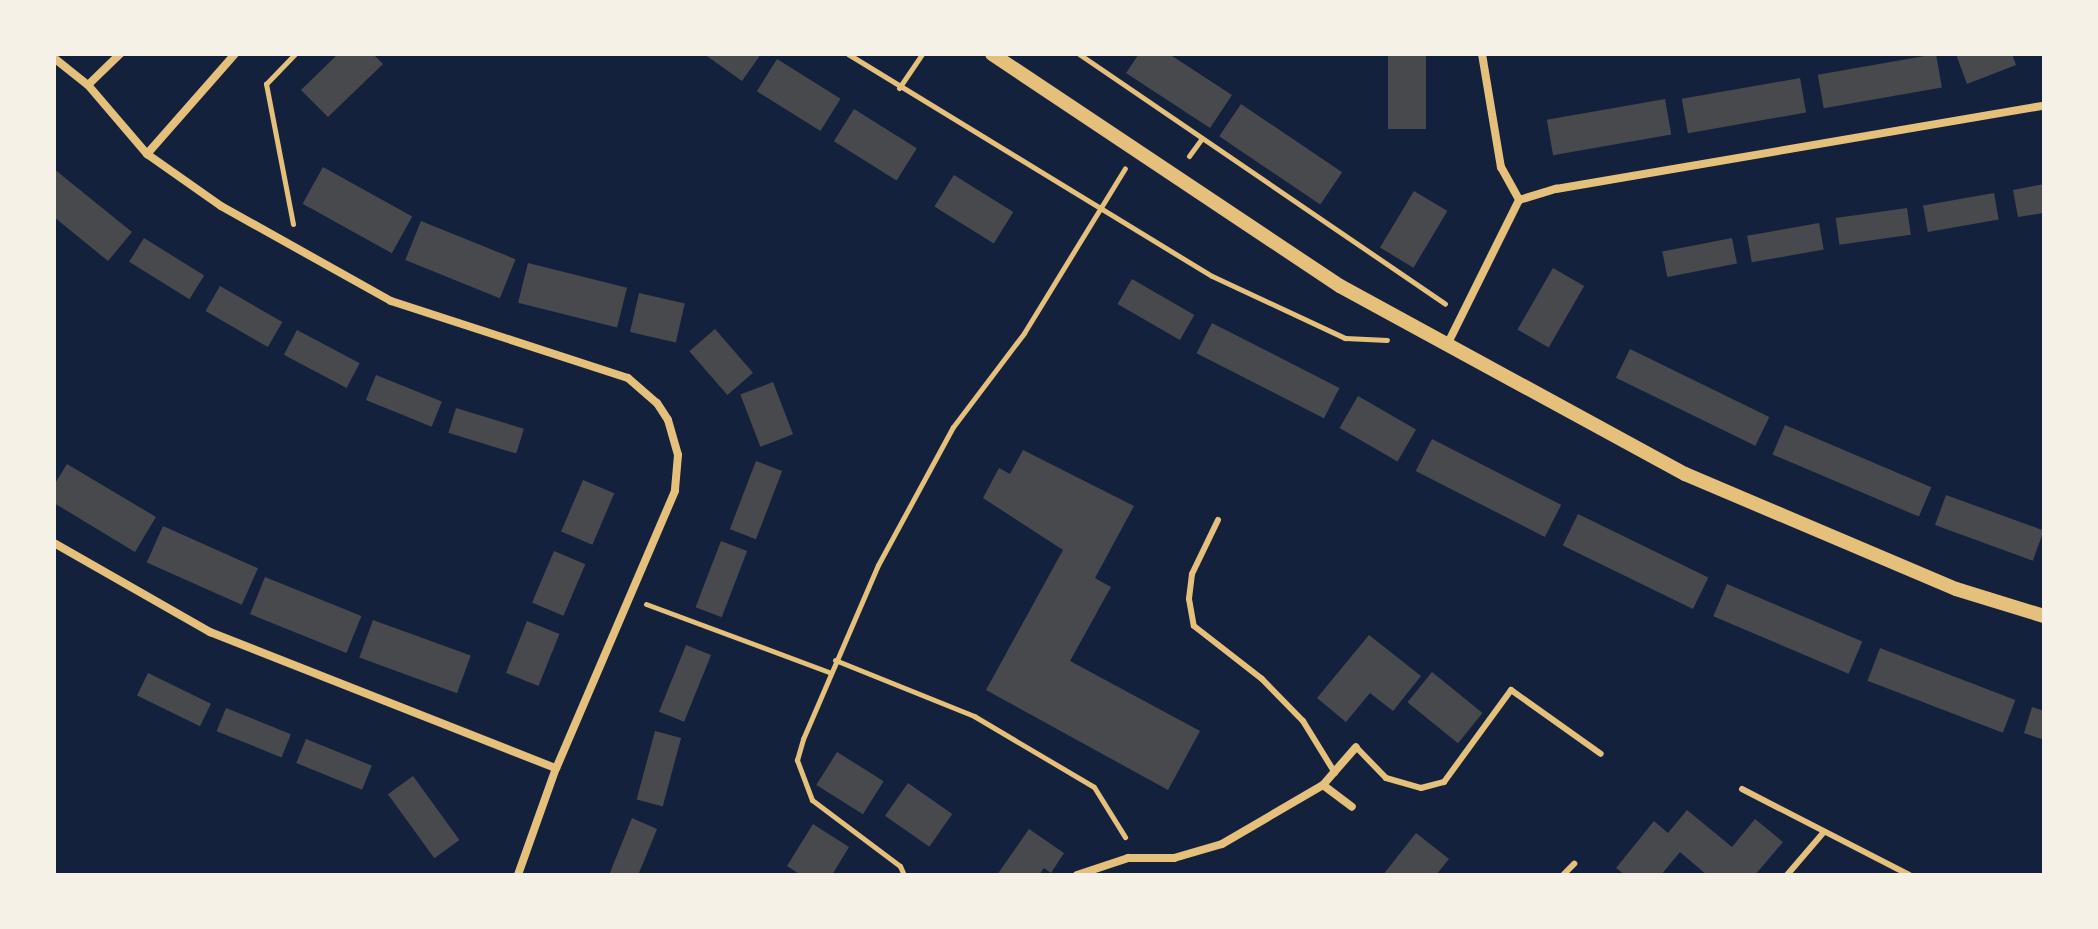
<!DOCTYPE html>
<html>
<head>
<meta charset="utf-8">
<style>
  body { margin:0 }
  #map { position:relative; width:2098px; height:929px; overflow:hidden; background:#14213d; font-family:Raleway,sans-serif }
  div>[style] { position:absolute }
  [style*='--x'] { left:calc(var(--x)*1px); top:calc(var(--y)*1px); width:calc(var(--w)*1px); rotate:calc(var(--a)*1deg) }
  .building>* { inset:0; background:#48494c; transform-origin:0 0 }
  .path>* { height:5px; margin:-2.5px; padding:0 2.5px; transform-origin:2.5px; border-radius:2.5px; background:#e5c07b }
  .service>* { height:6px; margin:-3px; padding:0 3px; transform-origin:3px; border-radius:3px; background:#e5c07b }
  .minor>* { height:8px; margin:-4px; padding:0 4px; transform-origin:4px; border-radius:4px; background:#e5c07b }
  .tertiary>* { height:14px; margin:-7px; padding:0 7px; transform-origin:7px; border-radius:7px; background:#e5c07b }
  span { translate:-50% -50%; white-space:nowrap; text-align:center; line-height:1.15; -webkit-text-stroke:8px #f6f1e7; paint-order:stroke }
  .frame { position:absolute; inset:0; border:56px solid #f6f1e7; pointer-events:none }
</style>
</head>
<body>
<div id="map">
  <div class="building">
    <i style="clip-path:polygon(338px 54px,373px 54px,383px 64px,328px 117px,301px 90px)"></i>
    <i style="clip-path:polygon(704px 54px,761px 54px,742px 81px)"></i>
    <i style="clip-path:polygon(1139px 54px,1169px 54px,1232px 95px,1210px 128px,1126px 73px)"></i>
    <i style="left:1388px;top:54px;width:38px;height:75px"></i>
    <i style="left:1936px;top:54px;width:34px;height:120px;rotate:80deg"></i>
    <i style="clip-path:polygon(1956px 54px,2012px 54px,2016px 65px,1967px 84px)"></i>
    <i style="left:777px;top:59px;width:75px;height:38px;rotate:32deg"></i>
    <i style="left:1800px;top:78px;width:35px;height:120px;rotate:80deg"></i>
    <i style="left:1665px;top:99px;width:36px;height:120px;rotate:80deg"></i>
    <i style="left:1241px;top:104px;width:122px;height:39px;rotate:34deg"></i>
    <i style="left:854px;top:109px;width:74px;height:38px;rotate:32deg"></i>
    <i style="left:323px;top:167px;width:102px;height:42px;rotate:29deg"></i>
    <i style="clip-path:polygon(54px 169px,132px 232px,108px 261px,54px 217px)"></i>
    <i style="left:954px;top:175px;width:70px;height:37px;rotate:32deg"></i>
    <i style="clip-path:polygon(2044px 184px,2044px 213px,2018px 217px,2013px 190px)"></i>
    <i style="left:1414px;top:191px;width:39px;height:66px;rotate:31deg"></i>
    <i style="left:1994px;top:193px;width:27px;height:72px;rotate:80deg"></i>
    <i style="left:1907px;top:208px;width:27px;height:72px;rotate:82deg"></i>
    <i style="left:421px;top:221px;width:102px;height:42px;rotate:22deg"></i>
    <i style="left:1819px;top:223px;width:27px;height:73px;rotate:80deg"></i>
    <i style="left:144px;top:238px;width:71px;height:28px;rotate:32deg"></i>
    <i style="left:1732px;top:238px;width:26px;height:71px;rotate:79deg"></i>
    <i style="left:528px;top:263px;width:102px;height:41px;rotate:14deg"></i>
    <i style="left:1553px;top:268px;width:36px;height:71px;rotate:30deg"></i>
    <i style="left:1132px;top:279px;width:72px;height:29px;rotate:30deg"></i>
    <i style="left:220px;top:286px;width:72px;height:29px;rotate:30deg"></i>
    <i style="left:639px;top:293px;width:47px;height:40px;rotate:13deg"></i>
    <i style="left:1212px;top:323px;width:143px;height:34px;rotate:27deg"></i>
    <i style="left:715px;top:329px;width:58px;height:34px;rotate:49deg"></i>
    <i style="left:297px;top:330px;width:71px;height:28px;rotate:28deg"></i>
    <i style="left:1630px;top:349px;width:155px;height:32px;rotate:26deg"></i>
    <i style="left:376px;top:375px;width:71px;height:27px;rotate:22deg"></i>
    <i style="left:773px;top:382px;width:56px;height:35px;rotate:69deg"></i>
    <i style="left:1358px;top:396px;width:67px;height:37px;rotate:30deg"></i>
    <i style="left:456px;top:408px;width:71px;height:26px;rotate:17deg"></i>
    <i style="left:1785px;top:425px;width:159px;height:32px;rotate:23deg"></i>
    <i style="left:1432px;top:439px;width:145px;height:36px;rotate:27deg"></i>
    <i style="clip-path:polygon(1023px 450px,1134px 506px,1095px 578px,1111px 587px,1070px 661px,1200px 731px,1168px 790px,986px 690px,1063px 550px,983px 498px,999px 468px,1010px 474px)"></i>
    <i style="left:756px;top:461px;width:28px;height:73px;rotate:21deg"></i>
    <i style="clip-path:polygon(67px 464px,156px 517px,135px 552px,54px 503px,54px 485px)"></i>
    <i style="left:583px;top:480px;width:34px;height:56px;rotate:23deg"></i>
    <i style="left:1946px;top:495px;width:104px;height:32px;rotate:20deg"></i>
    <i style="left:1578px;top:514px;width:145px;height:35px;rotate:26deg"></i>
    <i style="left:163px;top:526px;width:104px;height:40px;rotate:24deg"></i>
    <i style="left:721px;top:541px;width:28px;height:71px;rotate:21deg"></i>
    <i style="left:554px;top:551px;width:34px;height:56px;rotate:23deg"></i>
    <i style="left:265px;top:577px;width:104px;height:40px;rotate:22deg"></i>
    <i style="left:1727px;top:584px;width:147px;height:35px;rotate:23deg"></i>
    <i style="left:373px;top:620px;width:104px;height:40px;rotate:20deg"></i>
    <i style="left:527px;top:621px;width:35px;height:56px;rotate:22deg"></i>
    <i style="clip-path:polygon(1369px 635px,1421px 676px,1393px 711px,1370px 693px,1346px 722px,1317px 698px)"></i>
    <i style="left:686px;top:645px;width:27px;height:72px;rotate:22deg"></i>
    <i style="left:1880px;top:648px;width:145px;height:35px;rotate:21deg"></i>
    <i style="left:1432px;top:672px;width:65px;height:39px;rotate:39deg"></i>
    <i style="left:148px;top:673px;width:70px;height:25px;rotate:26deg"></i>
    <i style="clip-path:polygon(2032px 707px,2044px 711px,2044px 740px,2024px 733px)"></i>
    <i style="left:226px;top:708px;width:70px;height:25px;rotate:22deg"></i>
    <i style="left:655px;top:731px;width:27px;height:71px;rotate:15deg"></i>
    <i style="left:306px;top:739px;width:71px;height:26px;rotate:22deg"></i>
    <i style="left:837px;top:752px;width:55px;height:39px;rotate:32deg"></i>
    <i style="left:413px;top:776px;width:79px;height:31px;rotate:54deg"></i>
    <i style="left:908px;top:783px;width:54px;height:40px;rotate:35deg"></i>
    <i style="clip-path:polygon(1687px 810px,1732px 847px,1755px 819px,1783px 842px,1755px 875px,1707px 875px,1680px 852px,1661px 875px,1625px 875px,1616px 868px,1654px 821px,1668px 833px)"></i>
    <i style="clip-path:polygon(632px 818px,657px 829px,644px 861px,638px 875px,609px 875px)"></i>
    <i style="clip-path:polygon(813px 824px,849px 847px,832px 875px,801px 875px,787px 866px)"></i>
    <i style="clip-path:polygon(1029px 829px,1064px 853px,1051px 873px,1044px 868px,1039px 875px,997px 875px)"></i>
    <i style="clip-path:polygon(1416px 833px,1449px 859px,1436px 875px,1383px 875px)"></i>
  </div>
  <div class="path">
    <i style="--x:848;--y:54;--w:426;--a:31.4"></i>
    <i style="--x:1212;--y:276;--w:147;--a:25"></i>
    <i style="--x:1345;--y:338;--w:42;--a:2.7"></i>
    <i style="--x:1079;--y:54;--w:443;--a:34.3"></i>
    <i style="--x:899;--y:88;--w:41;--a:-55.9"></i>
    <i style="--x:1189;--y:156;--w:22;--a:-54"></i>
    <i style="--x:293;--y:224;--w:143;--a:-100.9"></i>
    <i style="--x:266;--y:84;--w:42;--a:-46"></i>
    <i style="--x:646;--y:604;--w:195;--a:20.4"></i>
    <i style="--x:835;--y:660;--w:150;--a:21.9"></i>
    <i style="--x:974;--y:716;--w:139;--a:30.6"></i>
    <i style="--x:1094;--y:787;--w:59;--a:58.2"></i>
    <i style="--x:904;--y:875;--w:10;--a:-114"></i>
    <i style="--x:900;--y:866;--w:110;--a:-143.1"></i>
    <i style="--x:812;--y:800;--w:43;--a:-110.6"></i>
    <i style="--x:797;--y:760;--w:22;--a:-74"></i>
    <i style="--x:803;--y:739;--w:189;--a:-66.7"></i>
    <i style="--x:878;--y:565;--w:157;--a:-61.5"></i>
    <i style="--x:953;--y:427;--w:118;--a:-52.9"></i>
    <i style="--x:1024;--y:333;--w:193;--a:-58.5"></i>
  </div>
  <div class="service">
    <i style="--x:1218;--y:520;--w:60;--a:115.7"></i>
    <i style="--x:1192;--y:574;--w:25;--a:97"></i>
    <i style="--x:1189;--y:599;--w:27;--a:80"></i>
    <i style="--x:1194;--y:626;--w:86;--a:37.9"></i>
    <i style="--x:1262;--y:679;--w:59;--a:45.7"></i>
    <i style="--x:1303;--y:721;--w:61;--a:58.4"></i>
    <i style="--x:1356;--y:747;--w:43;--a:45.9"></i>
    <i style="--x:1386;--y:778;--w:36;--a:16"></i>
    <i style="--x:1421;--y:788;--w:24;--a:-15"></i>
    <i style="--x:1444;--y:782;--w:114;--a:-53.9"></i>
    <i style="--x:1511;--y:690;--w:110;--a:35.4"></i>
    <i style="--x:1742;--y:789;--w:188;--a:27.2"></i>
    <i style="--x:1563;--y:875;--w:16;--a:-45"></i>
    <i style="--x:1787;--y:875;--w:55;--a:-49.4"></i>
  </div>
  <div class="minor">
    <i style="--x:1482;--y:54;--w:115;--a:80.5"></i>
    <i style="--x:1501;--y:167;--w:38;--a:61"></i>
    <i style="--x:54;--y:58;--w:43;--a:38.5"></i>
    <i style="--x:88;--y:85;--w:91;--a:49.5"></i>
    <i style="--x:147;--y:154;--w:90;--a:35.1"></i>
    <i style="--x:221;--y:206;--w:195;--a:29.2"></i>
    <i style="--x:391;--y:301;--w:249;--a:18"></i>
    <i style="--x:628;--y:378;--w:38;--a:41"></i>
    <i style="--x:657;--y:403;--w:20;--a:57"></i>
    <i style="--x:668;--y:420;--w:36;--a:74"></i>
    <i style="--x:678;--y:455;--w:36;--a:95"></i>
    <i style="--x:675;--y:491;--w:301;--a:113.2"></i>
    <i style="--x:556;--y:768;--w:114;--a:109.6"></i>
    <i style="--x:88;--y:85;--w:45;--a:-44.1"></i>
    <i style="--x:147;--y:154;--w:133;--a:-48.7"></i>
    <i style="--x:1448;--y:343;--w:160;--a:-63.6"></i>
    <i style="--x:1519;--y:200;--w:39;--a:-17"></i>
    <i style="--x:1556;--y:189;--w:495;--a:-9.7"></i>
    <i style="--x:54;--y:543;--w:180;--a:29.7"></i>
    <i style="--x:210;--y:632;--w:372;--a:21.5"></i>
    <i style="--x:1323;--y:785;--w:36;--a:37"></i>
    <i style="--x:1077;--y:875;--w:54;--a:-18.4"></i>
    <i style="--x:1128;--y:858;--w:46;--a:0"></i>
    <i style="--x:1174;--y:858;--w:50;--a:-16.3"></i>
    <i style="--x:1222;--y:844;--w:117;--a:-30.3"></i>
    <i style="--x:1323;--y:785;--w:50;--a:-49"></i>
  </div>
  <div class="tertiary">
    <i style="--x:992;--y:54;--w:418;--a:33.7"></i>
    <i style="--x:1340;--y:286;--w:393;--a:28.6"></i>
    <i style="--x:1685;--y:474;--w:294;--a:23"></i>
    <i style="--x:1956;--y:589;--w:92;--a:17.1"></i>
  </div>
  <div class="frame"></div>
</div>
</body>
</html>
